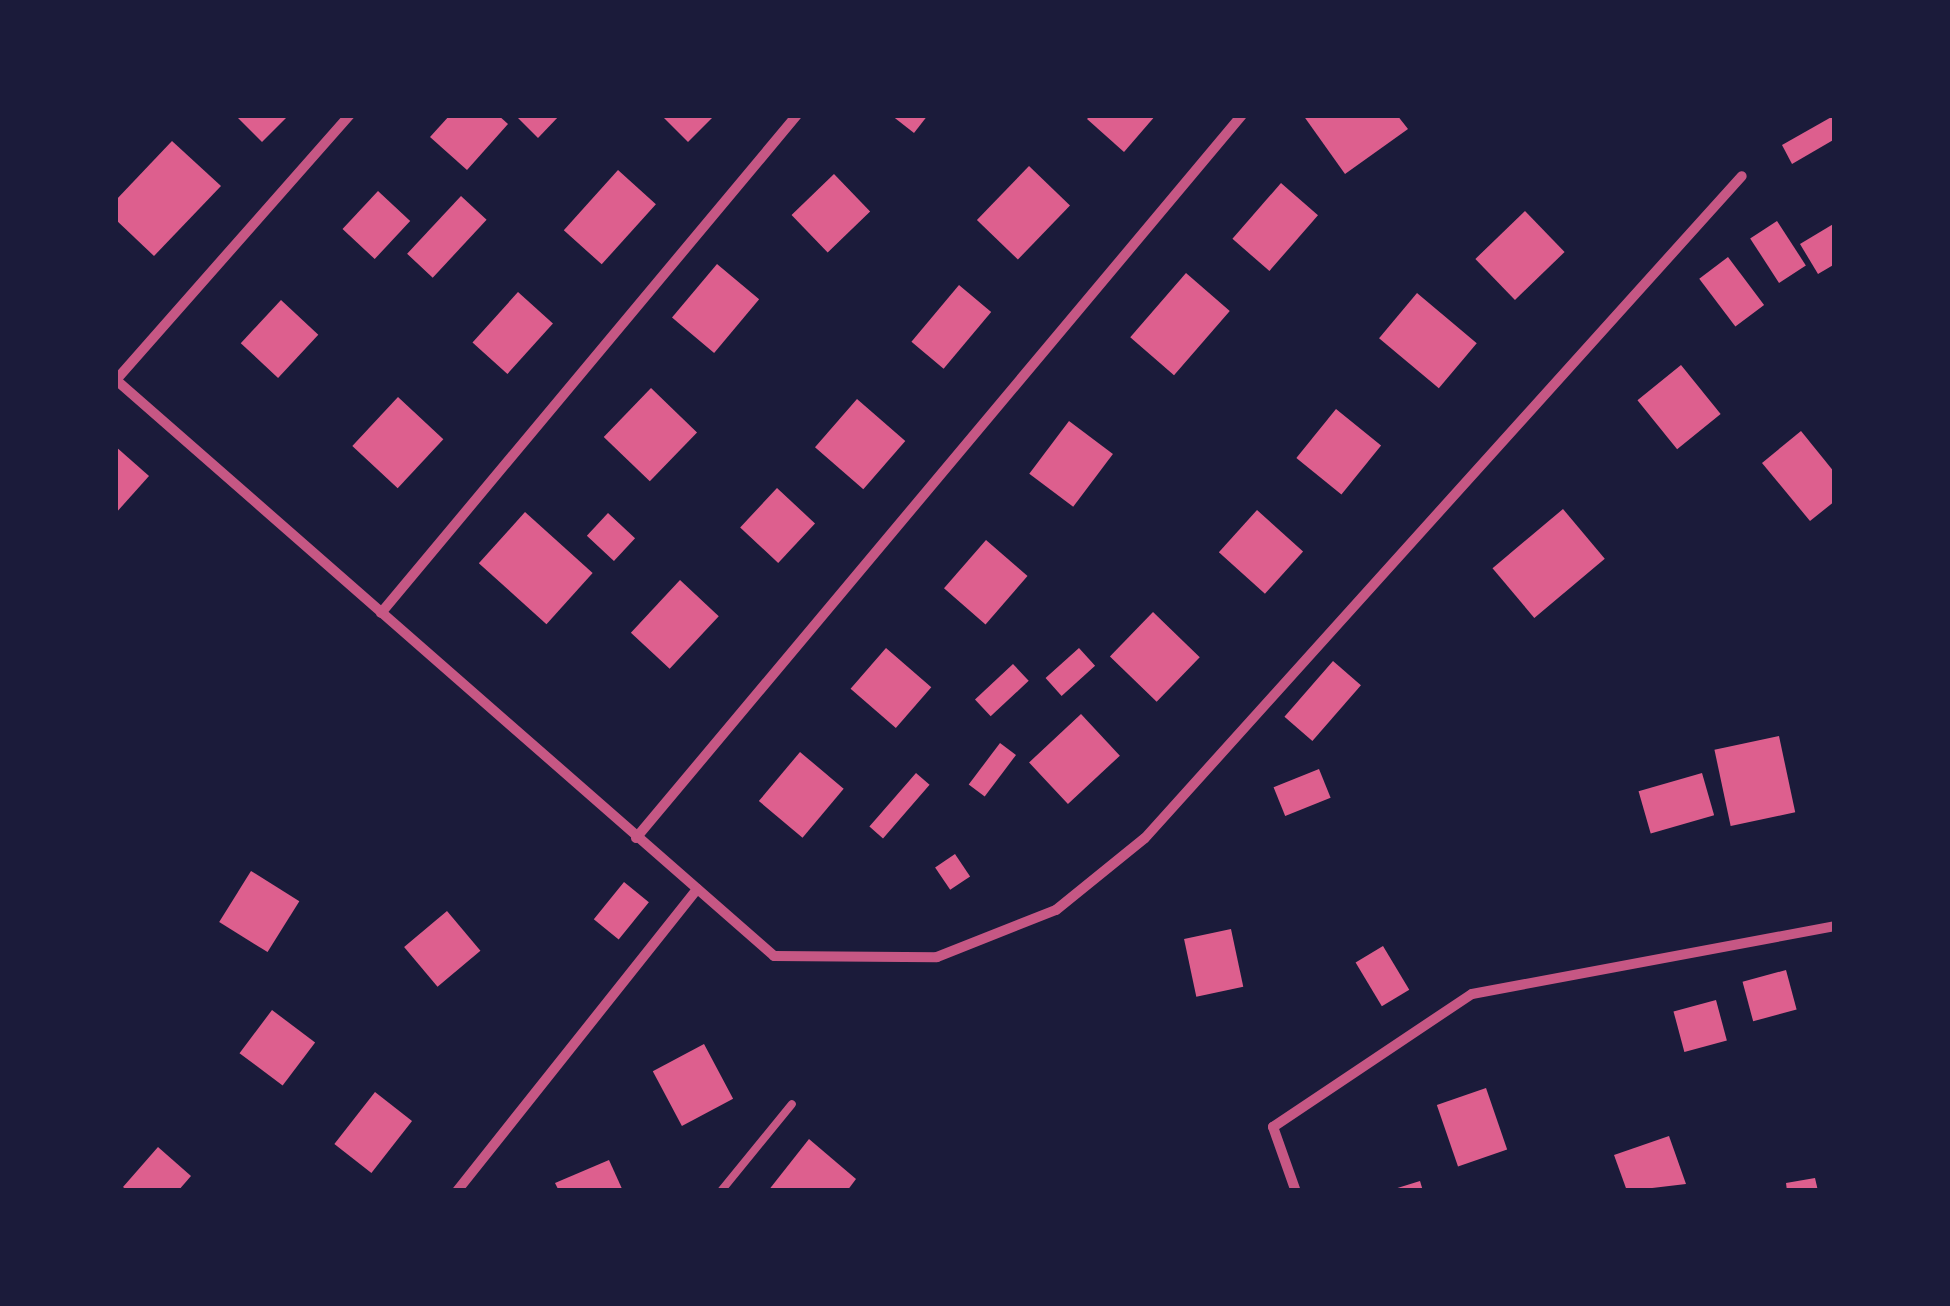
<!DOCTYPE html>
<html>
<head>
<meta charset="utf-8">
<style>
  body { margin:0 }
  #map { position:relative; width:1950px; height:1306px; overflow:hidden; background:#1b1b3a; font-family:Mulish,sans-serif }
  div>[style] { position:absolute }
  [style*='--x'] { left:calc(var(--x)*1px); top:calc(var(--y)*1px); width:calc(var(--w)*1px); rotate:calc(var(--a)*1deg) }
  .building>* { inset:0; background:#dd5f8e; transform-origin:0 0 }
  .service>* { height:8px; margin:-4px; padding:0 4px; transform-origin:4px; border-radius:4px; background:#c65784 }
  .minor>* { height:10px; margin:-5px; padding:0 5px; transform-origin:5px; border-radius:5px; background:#c65784 }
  span { translate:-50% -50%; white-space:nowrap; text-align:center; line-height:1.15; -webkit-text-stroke:9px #1b1b3a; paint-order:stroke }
  .frame { position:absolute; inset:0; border:118px solid #1b1b3a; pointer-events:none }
</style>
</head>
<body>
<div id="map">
  <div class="building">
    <i style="clip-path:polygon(235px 115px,289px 115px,262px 142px)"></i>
    <i style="clip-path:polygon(450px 115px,498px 115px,508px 124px,467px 170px,430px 137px)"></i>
    <i style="clip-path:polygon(515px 115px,560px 115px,538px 138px)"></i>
    <i style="clip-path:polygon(661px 115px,715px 115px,688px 142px)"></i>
    <i style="clip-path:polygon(891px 115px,928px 115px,914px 133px)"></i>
    <i style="clip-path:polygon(1091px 115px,1156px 115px,1124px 152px,1087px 119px)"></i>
    <i style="clip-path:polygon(1303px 115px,1397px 115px,1408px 129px,1345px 174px)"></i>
    <i style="clip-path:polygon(1835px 115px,1835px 139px,1792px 164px,1782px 145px)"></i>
    <i style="clip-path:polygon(172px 141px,221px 186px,154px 256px,115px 219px,115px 201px)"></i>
    <i style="left:1029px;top:166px;width:57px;height:75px;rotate:44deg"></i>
    <i style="left:618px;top:170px;width:51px;height:81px;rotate:42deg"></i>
    <i style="left:834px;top:174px;width:52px;height:59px;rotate:46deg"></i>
    <i style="left:1281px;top:183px;width:49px;height:74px;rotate:41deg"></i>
    <i style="left:378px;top:191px;width:44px;height:52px;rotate:43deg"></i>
    <i style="left:461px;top:196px;width:35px;height:79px;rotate:43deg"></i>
    <i style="left:1525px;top:211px;width:57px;height:69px;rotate:46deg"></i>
    <i style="left:1777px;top:221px;width:53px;height:32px;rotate:57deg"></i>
    <i style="clip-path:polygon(1835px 223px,1835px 264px,1818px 274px,1800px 244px)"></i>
    <i style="left:1728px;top:257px;width:60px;height:36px;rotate:53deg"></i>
    <i style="left:717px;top:264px;width:55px;height:70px;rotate:40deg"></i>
    <i style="left:1186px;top:273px;width:58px;height:85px;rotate:41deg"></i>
    <i style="left:959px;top:285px;width:42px;height:74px;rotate:40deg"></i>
    <i style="left:518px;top:292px;width:47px;height:68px;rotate:42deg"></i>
    <i style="left:1417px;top:293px;width:78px;height:59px;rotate:40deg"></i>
    <i style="left:281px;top:300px;width:51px;height:59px;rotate:43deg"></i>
    <i style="left:1681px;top:365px;width:63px;height:56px;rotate:51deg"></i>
    <i style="left:651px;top:388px;width:64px;height:68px;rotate:44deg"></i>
    <i style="left:398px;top:397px;width:62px;height:67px;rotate:43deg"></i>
    <i style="left:857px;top:399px;width:64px;height:64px;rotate:41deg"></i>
    <i style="left:1336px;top:409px;width:58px;height:63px;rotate:39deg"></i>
    <i style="left:1069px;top:421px;width:55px;height:66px;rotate:37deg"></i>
    <i style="clip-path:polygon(1801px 431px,1835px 473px,1835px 501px,1810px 521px,1762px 463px)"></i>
    <i style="clip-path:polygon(115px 446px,149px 476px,115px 514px)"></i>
    <i style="left:777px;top:488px;width:52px;height:54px;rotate:43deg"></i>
    <i style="left:1563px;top:509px;width:65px;height:92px;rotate:50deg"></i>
    <i style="left:1257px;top:510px;width:62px;height:57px;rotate:42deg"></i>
    <i style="left:525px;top:512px;width:91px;height:69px;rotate:42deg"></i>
    <i style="left:608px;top:513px;width:37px;height:31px;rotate:43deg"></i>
    <i style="left:986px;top:540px;width:55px;height:64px;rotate:41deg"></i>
    <i style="left:680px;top:580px;width:53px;height:72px;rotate:43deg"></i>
    <i style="left:1153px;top:612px;width:65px;height:62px;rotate:44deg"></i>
    <i style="left:886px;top:648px;width:60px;height:54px;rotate:41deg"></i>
    <i style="left:1079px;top:648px;width:24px;height:45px;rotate:48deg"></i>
    <i style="left:1333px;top:661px;width:37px;height:74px;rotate:41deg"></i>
    <i style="left:1013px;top:664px;width:23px;height:52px;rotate:47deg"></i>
    <i style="left:1081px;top:714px;width:57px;height:71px;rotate:47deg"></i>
    <i style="left:1779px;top:736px;width:78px;height:66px;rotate:78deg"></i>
    <i style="left:1000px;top:743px;width:20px;height:52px;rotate:37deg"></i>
    <i style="left:800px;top:752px;width:57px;height:64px;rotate:40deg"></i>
    <i style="left:1319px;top:769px;width:31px;height:49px;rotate:68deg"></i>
    <i style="left:916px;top:773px;width:18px;height:71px;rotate:41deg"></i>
    <i style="left:1702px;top:773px;width:44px;height:66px;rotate:74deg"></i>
    <i style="left:955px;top:854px;width:27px;height:24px;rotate:56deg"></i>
    <i style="left:251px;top:871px;width:57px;height:60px;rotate:32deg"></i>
    <i style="left:624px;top:882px;width:32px;height:48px;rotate:39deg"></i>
    <i style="left:447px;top:911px;width:52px;height:56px;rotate:50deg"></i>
    <i style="left:1231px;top:929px;width:59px;height:48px;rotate:78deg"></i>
    <i style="left:1383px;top:946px;width:51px;height:32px;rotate:59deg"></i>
    <i style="left:1786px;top:970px;width:41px;height:45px;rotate:75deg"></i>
    <i style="left:1716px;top:1000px;width:42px;height:44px;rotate:75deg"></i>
    <i style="left:272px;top:1010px;width:54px;height:54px;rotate:37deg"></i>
    <i style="left:704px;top:1044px;width:62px;height:58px;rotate:62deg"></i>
    <i style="left:1486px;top:1088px;width:65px;height:52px;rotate:71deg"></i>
    <i style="left:375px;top:1092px;width:47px;height:66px;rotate:38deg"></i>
    <i style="clip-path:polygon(1669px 1136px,1686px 1184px,1627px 1191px,1614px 1155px)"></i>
    <i style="clip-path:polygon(809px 1139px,856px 1179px,847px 1191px,768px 1191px)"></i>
    <i style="clip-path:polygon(158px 1147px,191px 1176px,178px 1191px,128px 1191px,123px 1187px)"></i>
    <i style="clip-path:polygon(609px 1160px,623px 1191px,559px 1191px,555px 1183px)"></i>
    <i style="clip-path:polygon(1815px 1178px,1818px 1191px,1787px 1191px,1786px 1183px)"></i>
    <i style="clip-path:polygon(1420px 1181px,1423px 1191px,1391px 1191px,1391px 1190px)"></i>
  </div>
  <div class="service">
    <i style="--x:721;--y:1191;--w:112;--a:-50.8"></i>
  </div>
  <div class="minor">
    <i style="--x:115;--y:379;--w:876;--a:41.2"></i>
    <i style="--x:774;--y:956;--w:163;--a:0.4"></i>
    <i style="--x:937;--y:957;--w:128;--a:-21.6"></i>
    <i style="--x:1056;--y:910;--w:114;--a:-39"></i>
    <i style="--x:1145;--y:838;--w:891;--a:-47.96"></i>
    <i style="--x:116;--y:380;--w:354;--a:-48.6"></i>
    <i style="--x:381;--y:613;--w:649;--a:-50.13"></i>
    <i style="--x:636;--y:838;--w:943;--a:-50.03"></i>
    <i style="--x:1295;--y:1189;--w:66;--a:-109.5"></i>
    <i style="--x:1273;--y:1127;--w:239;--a:-33.8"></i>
    <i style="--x:1472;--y:994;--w:369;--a:-10.6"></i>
    <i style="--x:457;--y:1191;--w:386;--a:-51.5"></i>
  </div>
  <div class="frame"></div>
</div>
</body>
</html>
